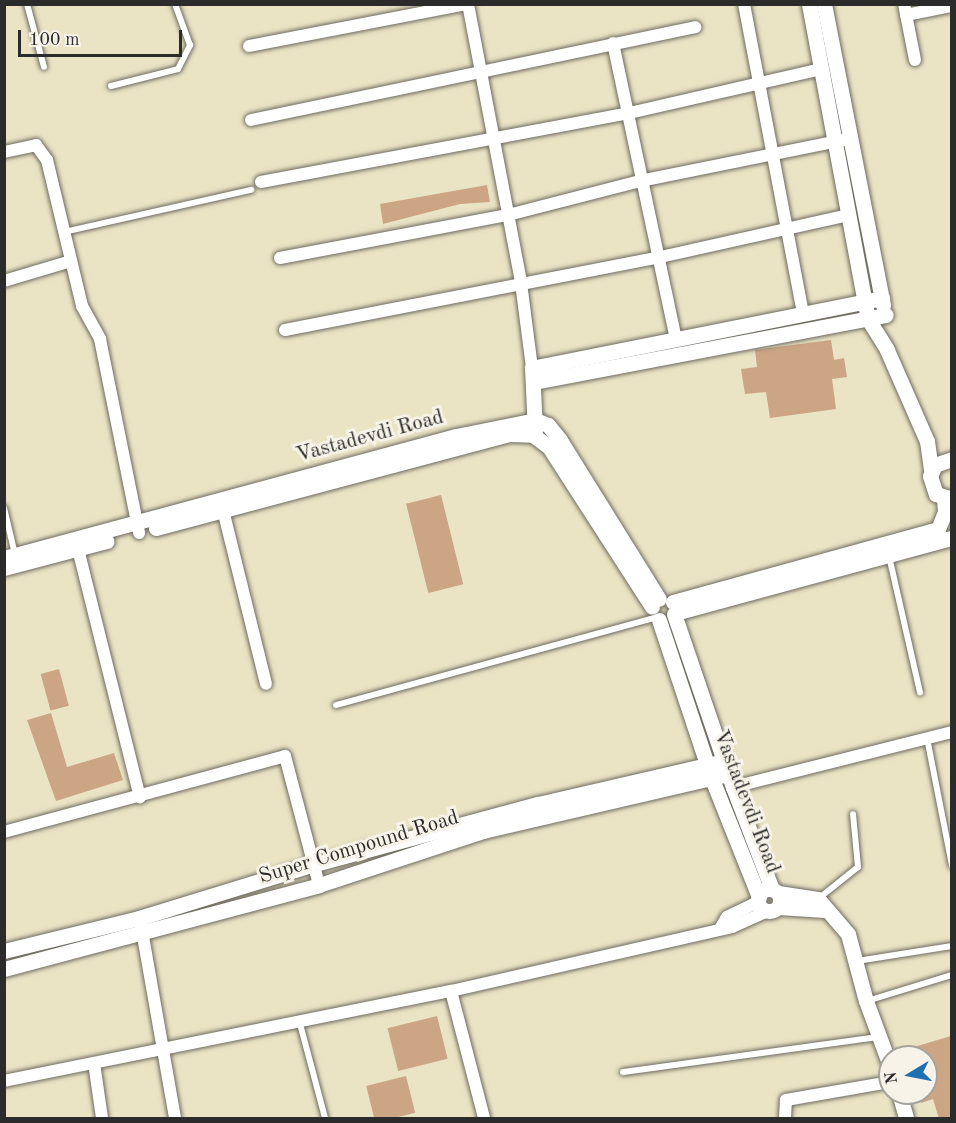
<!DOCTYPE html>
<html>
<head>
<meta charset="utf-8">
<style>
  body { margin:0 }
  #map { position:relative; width:956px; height:1123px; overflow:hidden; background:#eae3c4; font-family:"Old Standard TT",serif }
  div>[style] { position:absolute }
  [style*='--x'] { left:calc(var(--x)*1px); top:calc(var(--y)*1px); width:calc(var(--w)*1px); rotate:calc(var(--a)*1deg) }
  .building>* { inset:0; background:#cba584; transform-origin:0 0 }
  .roads { filter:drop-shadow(0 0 2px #6e6b61) drop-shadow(0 0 2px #6e6b61) }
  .service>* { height:6px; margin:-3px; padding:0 3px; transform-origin:3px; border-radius:3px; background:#fff }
  .minor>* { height:12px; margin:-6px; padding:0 6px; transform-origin:6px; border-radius:6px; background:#fff }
  .tertiary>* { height:15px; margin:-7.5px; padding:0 7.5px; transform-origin:7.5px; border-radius:7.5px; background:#fff }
  .tertiary>.ring { margin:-7.5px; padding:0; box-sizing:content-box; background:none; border:15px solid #fff; border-radius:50% }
  span { translate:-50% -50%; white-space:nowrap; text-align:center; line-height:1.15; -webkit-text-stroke:6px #f7f3e8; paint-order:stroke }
  .street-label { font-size:21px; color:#2b2b2b }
  .frame { position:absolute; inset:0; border:6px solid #2b2b2b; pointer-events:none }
  .north { position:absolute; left:878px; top:1045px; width:60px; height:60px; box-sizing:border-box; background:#f7f3e8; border:2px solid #a5a39c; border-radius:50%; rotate:260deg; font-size:16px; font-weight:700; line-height:24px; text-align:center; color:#2b2b2b }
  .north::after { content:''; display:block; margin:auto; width:21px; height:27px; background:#1f6fb2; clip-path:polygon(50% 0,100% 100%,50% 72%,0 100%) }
  .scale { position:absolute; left:18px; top:30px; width:164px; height:27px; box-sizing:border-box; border:3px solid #2b2b2b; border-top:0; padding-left:8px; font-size:18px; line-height:21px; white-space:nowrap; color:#2b2b2b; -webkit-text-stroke:4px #f7f3e8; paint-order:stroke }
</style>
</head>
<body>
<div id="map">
  <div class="building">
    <i style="clip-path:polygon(487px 185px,490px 202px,460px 204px,383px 224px,380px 204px)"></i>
    <i style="clip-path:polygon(831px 340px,834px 360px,844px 358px,847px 377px,832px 379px,836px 409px,770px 418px,766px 392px,745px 394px,741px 369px,757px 367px,755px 350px)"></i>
    <i style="left:441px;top:495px;width:92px;height:36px;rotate:76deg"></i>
    <i style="left:59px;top:669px;width:38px;height:19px;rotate:75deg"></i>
    <i style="clip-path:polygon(51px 713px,67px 767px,114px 753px,123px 780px,56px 801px,27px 720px)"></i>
    <i style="left:437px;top:1016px;width:44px;height:51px;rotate:76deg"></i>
    <i style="clip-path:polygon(951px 1036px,951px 1119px,939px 1119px,933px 1099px,921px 1103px,918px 1093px,926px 1093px,926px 1057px,906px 1057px,904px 1050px)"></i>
    <i style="left:406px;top:1076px;width:38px;height:41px;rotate:76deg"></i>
  </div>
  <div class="roads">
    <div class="service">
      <i style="--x:27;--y:4;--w:65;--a:74.9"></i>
      <i style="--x:111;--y:86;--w:69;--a:-14.2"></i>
      <i style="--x:178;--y:69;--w:27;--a:-63"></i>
      <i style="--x:190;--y:45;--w:44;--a:-110.1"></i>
      <i style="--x:64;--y:232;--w:192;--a:-12.7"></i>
      <i style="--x:4;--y:508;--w:47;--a:76.6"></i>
      <i style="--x:889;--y:556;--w:140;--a:77.2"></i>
      <i style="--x:336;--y:705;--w:331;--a:-15.3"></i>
      <i style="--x:927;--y:738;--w:130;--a:78.9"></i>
      <i style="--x:818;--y:899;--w:51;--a:-38.7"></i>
      <i style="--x:858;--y:867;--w:53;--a:-95.4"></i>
      <i style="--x:857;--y:961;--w:96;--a:-9"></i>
      <i style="--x:867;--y:1001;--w:89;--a:-17"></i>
      <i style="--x:299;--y:1020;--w:101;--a:75.1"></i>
      <i style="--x:623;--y:1072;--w:258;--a:-7.8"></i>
    </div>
    <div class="minor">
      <i style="--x:744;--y:4;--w:315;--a:79.2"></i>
      <i style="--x:904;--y:4;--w:57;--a:78.9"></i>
      <i style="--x:906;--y:15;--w:47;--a:-11.1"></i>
      <i style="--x:613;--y:43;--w:304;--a:78"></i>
      <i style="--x:249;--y:46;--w:223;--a:-10.9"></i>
      <i style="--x:468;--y:4;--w:284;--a:79.2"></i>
      <i style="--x:521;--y:283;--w:86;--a:82.6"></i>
      <i style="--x:251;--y:120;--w:454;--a:-11.8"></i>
      <i style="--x:4;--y:152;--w:33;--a:-12"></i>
      <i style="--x:36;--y:145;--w:19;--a:54"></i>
      <i style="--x:47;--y:160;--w:150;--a:76.5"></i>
      <i style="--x:82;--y:306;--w:38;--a:61"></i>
      <i style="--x:100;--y:339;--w:198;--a:78.6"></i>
      <i style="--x:261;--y:182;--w:370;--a:-10.6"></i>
      <i style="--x:625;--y:114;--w:202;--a:-12.9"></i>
      <i style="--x:280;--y:258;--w:232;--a:-10.7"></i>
      <i style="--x:508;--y:215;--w:136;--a:-14.4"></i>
      <i style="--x:640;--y:181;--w:208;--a:-11.4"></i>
      <i style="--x:4;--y:281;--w:70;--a:-16.6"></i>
      <i style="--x:285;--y:330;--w:378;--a:-11"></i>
      <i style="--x:656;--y:258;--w:198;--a:-12.6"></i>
      <i style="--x:223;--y:510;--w:179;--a:76.1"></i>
      <i style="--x:78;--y:549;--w:256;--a:76"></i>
      <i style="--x:733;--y:787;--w:226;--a:-14.1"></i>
      <i style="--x:4;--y:832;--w:291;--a:-15.1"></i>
      <i style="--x:285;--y:756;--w:133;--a:75.2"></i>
      <i style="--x:141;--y:925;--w:196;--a:80"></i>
      <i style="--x:721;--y:927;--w:12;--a:-59"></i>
      <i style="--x:727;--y:917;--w:34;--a:-26"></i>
      <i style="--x:451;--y:991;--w:131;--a:75.4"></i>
      <i style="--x:94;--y:1063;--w:56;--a:81.7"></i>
      <i style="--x:4;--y:1081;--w:456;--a:-11.4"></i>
      <i style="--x:451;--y:991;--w:288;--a:-12.8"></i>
      <i style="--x:732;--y:927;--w:39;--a:-24"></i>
      <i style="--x:785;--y:1118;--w:18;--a:-87"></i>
      <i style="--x:786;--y:1100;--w:106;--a:-9.8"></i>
    </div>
    <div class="tertiary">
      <i style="--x:809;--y:4;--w:320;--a:79.4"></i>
      <i style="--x:868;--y:319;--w:36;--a:58"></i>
      <i style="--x:887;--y:350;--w:99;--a:66.3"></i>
      <i style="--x:927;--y:441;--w:29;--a:82"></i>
      <i style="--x:824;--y:4;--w:307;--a:78.9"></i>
      <i style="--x:534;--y:382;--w:358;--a:-10.8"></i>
      <i style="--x:535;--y:431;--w:63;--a:-92.7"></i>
      <i style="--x:532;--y:368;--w:357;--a:-11.3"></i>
      <i style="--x:952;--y:459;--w:18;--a:161"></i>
      <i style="--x:935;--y:465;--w:12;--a:114"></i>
      <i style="--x:930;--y:476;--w:19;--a:72"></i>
      <i style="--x:936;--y:494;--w:17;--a:17"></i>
      <i style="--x:156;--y:528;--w:365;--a:-14.9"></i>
      <i style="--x:509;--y:434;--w:24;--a:2"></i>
      <i style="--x:533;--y:435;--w:20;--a:37"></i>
      <i style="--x:549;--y:447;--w:190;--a:57.2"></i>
      <i style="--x:4;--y:558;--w:468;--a:-15.1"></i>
      <i style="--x:456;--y:436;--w:81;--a:-11.4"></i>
      <i style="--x:535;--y:420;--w:14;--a:21"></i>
      <i style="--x:548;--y:425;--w:19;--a:51"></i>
      <i style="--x:560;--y:440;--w:187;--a:58.1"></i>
      <i style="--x:4;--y:568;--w:106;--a:-14.7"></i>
      <i style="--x:673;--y:602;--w:275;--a:-15.4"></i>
      <i style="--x:938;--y:529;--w:18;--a:-68"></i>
      <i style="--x:945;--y:512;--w:13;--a:-94"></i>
      <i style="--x:675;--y:613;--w:287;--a:-15.2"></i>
      <i style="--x:674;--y:614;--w:183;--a:71.2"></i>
      <i style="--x:733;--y:787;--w:109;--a:69.1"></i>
      <i style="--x:659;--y:620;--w:168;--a:71.6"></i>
      <i style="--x:712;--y:779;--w:127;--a:68.3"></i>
      <i class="ring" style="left:758px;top:889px;width:7px;height:7px"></i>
      <i style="--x:778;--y:893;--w:40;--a:8.5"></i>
      <i style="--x:818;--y:899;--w:46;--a:49.4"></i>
      <i style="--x:848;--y:934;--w:69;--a:75"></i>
      <i style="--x:866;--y:1001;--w:69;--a:69.7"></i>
      <i style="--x:778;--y:907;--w:47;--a:3.7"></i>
      <i style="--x:4;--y:951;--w:139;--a:-13.7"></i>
      <i style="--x:139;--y:918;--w:184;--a:-17.1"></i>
      <i style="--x:315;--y:864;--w:231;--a:-15.1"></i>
      <i style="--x:538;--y:804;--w:191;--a:-13"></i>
      <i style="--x:4;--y:969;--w:326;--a:-14.9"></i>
      <i style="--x:319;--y:885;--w:173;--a:-18.2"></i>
      <i style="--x:483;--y:831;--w:252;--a:-13.1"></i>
      <i style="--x:899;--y:1093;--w:26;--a:74"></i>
    </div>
  </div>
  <div class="street-label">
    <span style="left:370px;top:437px;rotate:-15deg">Vastadevdi Road</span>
    <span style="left:746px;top:802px;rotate:69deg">Vastadevdi Road</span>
    <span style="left:359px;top:848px;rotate:-17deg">Super Compound Road</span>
  </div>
  <div class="frame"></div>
  <div class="north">N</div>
  <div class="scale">100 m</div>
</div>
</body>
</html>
